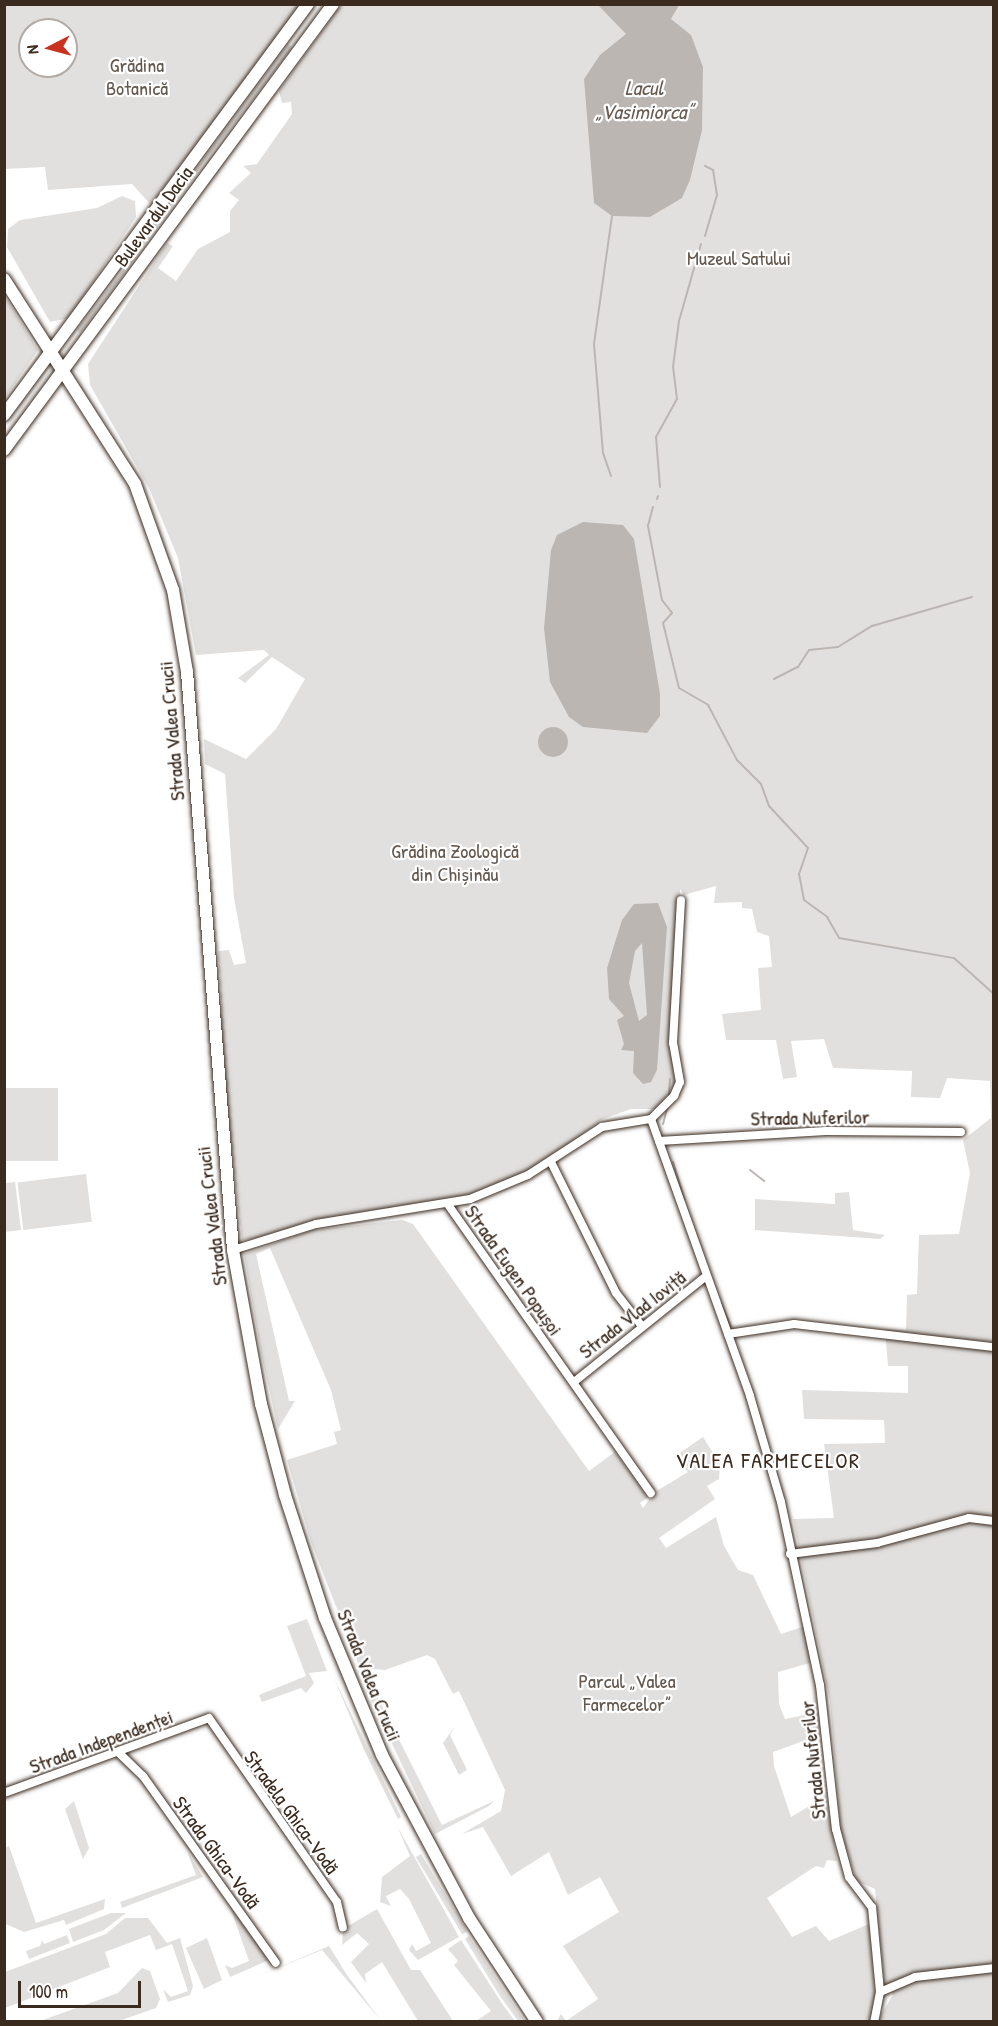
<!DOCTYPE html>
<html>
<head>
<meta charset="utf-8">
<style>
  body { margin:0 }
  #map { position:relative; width:998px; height:2026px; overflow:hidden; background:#fff; font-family:"Patrick Hand",sans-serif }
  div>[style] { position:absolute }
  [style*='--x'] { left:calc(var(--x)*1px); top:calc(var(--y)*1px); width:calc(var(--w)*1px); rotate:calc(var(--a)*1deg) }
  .green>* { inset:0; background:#e2e0de; transform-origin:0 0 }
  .water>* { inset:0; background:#bcb6b3 }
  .round { border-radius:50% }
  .stream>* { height:2px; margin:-1px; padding:0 1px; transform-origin:1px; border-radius:1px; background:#bcb6b3 }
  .roads { filter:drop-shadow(0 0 2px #3b2a1e) drop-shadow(0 0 2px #3b2a1e) }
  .minor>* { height:8px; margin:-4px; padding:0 4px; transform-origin:4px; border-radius:4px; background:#fff }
  .primary>* { height:12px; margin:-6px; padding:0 6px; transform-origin:6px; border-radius:6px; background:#fff }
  span { translate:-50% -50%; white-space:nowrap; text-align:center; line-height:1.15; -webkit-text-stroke:4.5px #fff; paint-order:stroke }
  .park-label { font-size:20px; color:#65584e }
  .street-label { font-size:20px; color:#3b2a1e }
  .water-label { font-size:21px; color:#685b52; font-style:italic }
  .quarter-label { font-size:22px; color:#3b2a1e; letter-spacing:1.5px }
  .frame { position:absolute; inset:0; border:6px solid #3b2a1e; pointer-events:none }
  .north { position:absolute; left:18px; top:18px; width:60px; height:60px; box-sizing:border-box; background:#fff; border:2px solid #b1aaa5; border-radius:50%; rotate:264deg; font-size:16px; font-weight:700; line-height:24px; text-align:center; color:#3b2a1e }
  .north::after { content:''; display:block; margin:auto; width:21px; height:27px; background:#c8321e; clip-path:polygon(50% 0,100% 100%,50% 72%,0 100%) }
  .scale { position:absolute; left:18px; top:1981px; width:123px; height:27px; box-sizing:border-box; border:3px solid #3b2a1e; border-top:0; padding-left:8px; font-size:18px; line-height:21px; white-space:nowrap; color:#3b2a1e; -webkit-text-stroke:4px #fff; paint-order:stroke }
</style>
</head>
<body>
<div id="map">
  <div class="green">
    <i style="clip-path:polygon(evenodd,4px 5px,5px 4px,300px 5px,151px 205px,132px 184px,48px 190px,45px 167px,5px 169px,4px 5px,30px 30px,66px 30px,66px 66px,30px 66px,30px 30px)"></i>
    <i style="clip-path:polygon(341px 5px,993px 5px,993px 2021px,877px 2021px,893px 1995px,884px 1979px,875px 1889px,857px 1881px,841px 1831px,830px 1701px,793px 1519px,834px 1518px,824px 1444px,885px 1443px,884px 1420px,804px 1419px,802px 1390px,908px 1393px,908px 1366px,888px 1366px,885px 1329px,906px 1330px,907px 1295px,917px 1294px,919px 1235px,959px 1234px,970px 1173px,963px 1140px,991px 1118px,990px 1081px,947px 1078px,940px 1098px,911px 1097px,912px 1071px,833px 1068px,824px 1039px,791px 1041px,797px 1077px,783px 1079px,776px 1040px,726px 1040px,722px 1014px,761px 1010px,758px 968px,772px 967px,769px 936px,757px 932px,752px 909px,742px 908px,742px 902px,714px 903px,716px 886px,684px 895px,680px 889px,677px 1081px,658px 1109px,631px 1109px,603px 1119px,539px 1166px,479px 1193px,307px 1222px,276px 1235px,242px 1240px,217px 1015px,222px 1013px,218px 951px,229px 950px,234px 965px,246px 963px,234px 898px,225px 774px,205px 764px,204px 739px,246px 759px,276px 729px,305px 679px,272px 657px,245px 683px,238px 678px,269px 655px,264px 650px,196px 655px,178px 558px,149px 488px,90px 385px,88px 364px,167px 243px,173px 246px,158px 268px,176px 281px,198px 249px,230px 232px,230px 211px,239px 200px,229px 193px,251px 173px,243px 166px,257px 164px,292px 114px,291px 102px,282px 103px,279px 91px)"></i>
    <i style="clip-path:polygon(288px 44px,292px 48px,174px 202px,174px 199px)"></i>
    <i style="clip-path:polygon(122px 196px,135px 201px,136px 217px,69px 318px,50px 322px,7px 247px,8px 229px,20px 220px,97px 208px)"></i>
    <i style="clip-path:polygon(136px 253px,137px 256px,80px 333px,77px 330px)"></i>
    <i style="clip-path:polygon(5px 297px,38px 350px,5px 398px,4px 398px)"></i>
    <i style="left:58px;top:1088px;width:73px;height:53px;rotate:90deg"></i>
    <i style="left:86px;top:1174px;width:48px;height:69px;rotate:83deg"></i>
    <i style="clip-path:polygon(15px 1182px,21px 1230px,5px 1232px,5px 1183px)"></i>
    <i style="clip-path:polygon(849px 1192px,853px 1230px,885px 1235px,880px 1239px,755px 1230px,755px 1199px,835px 1204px,835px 1193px)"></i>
    <i style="clip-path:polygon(402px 1220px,413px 1224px,589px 1471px,615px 1452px,648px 1497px,640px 1503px,643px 1508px,655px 1492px,688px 1472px,674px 1457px,703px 1437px,720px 1464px,719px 1479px,707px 1486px,715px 1499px,659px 1538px,666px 1548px,716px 1517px,724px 1546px,738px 1570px,753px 1575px,781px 1634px,805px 1626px,810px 1663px,778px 1672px,779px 1704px,785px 1719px,820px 1712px,820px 1735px,773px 1752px,774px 1766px,791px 1817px,826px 1796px,837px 1861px,827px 1860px,824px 1868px,816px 1866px,767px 1898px,792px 1937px,816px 1926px,829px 1941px,869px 1924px,876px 2003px,869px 2021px,557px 2021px,561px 2014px,566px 2021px,598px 1999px,563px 1946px,619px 1912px,600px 1877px,568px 1895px,549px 1852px,511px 1876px,483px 1827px,462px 1834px,501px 1811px,505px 1790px,459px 1691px,453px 1694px,435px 1659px,427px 1655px,385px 1670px,360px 1668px,311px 1542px,287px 1460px,337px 1444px,334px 1432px,341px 1430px,331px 1390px,270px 1248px,256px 1254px,289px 1401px,295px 1401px,278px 1429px,261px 1353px,244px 1254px,312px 1230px)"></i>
    <i style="clip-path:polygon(307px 1619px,327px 1671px,309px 1673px,314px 1683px,306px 1693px,301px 1688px,262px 1702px,259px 1695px,306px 1676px,287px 1626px)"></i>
    <i style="clip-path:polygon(334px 1678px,401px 1817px,398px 1819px,364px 1750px)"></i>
    <i style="clip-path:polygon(368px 1678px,442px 1825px,494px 1801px,489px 1806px,435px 1834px,365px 1687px)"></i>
    <i style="clip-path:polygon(455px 1726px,450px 1735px,467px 1770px,459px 1775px,443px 1743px)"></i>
    <i style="clip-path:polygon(74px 1801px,89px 1848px,83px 1859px,65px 1809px)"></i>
    <i style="clip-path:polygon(397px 1826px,459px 1937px,418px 1960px,409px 1950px,412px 1944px,416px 1951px,431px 1943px,409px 1899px,400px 1889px,386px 1896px,391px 1906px,380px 1902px,382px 1877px,410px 1856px)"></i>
    <i style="clip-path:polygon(9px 1846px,36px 1923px,105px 1899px,104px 1909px,66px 1925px,64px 1920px,24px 1932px,6px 1924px,4px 1848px)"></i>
    <i style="clip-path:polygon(187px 1851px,203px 1877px,122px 1908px,120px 1902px,196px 1875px)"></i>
    <i style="left:421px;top:1854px;width:90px;height:6px;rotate:59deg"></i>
    <i style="clip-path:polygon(227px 1898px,269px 1960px,230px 1977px,225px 1965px,232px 1968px,249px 1961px)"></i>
    <i style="clip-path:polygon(377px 1909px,411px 1970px,420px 1970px,453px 2021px,418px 2021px,382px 1962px,365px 1974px,366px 1983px,351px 1962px,369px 1944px,357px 1933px,342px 1945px,343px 1929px)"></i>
    <i style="clip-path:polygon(111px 1913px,126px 1913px,104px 1930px,73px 1942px,69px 1929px)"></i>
    <i style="clip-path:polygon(125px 1918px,148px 1918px,167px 1943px,180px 1938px,193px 1986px,190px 1995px,168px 2002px,163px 1989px,171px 1997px,188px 1991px,172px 1944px,156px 1950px,150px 1935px,105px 1952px,110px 1967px,5px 2008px,5px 1972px,106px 1934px)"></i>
    <i style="clip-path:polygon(67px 1935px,70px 1943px,29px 1959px,26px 1951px,40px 1946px,42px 1940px,44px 1944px)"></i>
    <i style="clip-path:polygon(469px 1936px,518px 2011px,525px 2021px,518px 2021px,500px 1996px,465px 1939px)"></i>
    <i style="clip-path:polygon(207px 1938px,222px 1980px,204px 1989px,186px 1948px)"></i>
    <i style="clip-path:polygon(461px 1940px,503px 2005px,515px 2021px,476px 2021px,491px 2011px,454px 1965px,458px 1961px,448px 1949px)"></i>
    <i style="clip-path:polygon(329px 1946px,347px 1975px,381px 2021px,322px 1950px,246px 1981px)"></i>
    <i style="clip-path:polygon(142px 1968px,150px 1971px,160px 1999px,156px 2008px,119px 2021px,40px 2021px,118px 1993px)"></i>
  </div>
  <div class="water">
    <i style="clip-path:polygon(598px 5px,679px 5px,671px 19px,691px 35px,703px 67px,702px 130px,690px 180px,682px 198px,650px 217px,612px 216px,594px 203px,584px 79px,600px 55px,626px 34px)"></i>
    <i style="clip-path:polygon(583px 522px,623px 525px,634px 539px,660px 694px,660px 716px,647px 733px,583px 727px,569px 717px,550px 682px,544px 628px,551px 550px,557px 535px)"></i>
    <i class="round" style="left:538px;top:727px;width:30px;height:30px"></i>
    <i style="clip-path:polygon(evenodd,658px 903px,667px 927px,657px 1070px,651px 1082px,643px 1084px,633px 1073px,634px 1051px,621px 1050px,624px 1044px,617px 1020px,624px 1016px,609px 999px,607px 968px,622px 920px,634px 904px,658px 903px,642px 943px,647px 1015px,639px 1021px,629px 983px,635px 951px,642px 943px)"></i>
  </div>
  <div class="stream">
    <i style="--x:705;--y:236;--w:43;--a:-73.7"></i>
    <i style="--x:717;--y:195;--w:25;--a:-99"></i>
    <i style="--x:713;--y:170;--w:9;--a:-153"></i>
    <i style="--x:611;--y:476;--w:24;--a:-109"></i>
    <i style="--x:603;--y:453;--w:109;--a:-94.7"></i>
    <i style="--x:594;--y:344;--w:129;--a:-82"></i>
    <i style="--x:660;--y:487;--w:50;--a:-94.6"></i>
    <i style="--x:656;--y:437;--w:43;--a:-61.1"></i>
    <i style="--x:677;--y:399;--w:32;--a:-97"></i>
    <i style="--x:673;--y:367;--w:46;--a:-82.6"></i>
    <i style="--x:679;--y:321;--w:80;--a:-74.1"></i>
    <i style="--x:657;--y:499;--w:3;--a:-72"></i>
    <i style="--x:653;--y:507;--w:20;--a:105"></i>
    <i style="--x:648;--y:526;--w:75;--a:79.3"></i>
    <i style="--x:662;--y:600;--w:16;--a:52"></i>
    <i style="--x:672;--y:613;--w:13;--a:132"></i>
    <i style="--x:663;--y:623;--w:67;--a:76.2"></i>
    <i style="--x:679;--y:688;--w:34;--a:30"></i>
    <i style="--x:708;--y:705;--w:62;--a:62.2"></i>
    <i style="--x:737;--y:760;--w:34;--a:45"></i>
    <i style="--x:761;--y:784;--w:23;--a:70"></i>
    <i style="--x:769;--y:806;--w:57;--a:47.1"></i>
    <i style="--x:808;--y:848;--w:28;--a:109"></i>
    <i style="--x:799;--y:874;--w:26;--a:79"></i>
    <i style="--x:804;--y:900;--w:29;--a:36"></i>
    <i style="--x:827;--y:917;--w:24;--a:60"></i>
    <i style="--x:839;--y:938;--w:117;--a:9.9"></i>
    <i style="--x:954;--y:958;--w:54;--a:42"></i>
    <i style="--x:774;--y:679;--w:27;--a:-27"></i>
    <i style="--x:798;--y:667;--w:20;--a:-57"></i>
    <i style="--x:809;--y:650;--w:29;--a:-6"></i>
    <i style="--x:838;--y:647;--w:40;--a:-32"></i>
    <i style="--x:872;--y:626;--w:104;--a:-16.2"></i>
    <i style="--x:669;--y:1096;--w:17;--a:-87"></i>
    <i style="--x:663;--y:1124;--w:16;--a:-75"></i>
    <i style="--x:673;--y:1162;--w:39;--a:73"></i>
    <i style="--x:750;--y:1170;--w:18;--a:38"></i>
    <i style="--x:721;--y:1303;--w:25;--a:67"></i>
  </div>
  <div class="roads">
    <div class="minor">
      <i style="--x:651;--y:1119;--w:294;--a:70.3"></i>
      <i style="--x:750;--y:1396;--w:110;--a:73.7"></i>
      <i style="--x:781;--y:1502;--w:187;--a:78"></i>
      <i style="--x:820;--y:1685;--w:145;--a:83.7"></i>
      <i style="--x:836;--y:1829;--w:50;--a:74.8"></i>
      <i style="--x:849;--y:1877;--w:38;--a:53"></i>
      <i style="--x:872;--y:1907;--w:85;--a:84.6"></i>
      <i style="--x:880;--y:1992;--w:31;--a:101"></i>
      <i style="--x:651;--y:1119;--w:33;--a:-45"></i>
      <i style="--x:674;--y:1096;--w:15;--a:-67"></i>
      <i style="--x:680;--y:1082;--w:40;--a:-100"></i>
      <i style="--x:673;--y:1043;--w:143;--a:-86.8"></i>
      <i style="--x:659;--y:1141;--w:167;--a:-3.4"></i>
      <i style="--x:826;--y:1131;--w:135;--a:0.4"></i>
      <i style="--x:551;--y:1162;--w:146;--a:63.6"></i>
      <i style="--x:616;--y:1293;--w:39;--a:52"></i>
      <i style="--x:449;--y:1206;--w:351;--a:54.9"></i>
      <i style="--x:233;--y:1250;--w:87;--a:-17.4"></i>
      <i style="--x:316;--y:1224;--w:156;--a:-9.2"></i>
      <i style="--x:470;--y:1199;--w:63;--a:-22.5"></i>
      <i style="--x:528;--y:1175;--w:88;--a:-33"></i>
      <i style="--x:602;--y:1127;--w:50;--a:-9.3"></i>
      <i style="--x:728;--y:1334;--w:67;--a:-8.6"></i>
      <i style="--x:794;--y:1324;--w:201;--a:6.6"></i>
      <i style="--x:574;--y:1382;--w:166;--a:-38.7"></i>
      <i style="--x:790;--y:1554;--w:88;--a:-7.2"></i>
      <i style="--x:877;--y:1543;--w:95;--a:-15.2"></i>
      <i style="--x:969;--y:1518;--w:25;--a:7"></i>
      <i style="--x:118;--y:1752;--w:35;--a:44"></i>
      <i style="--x:143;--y:1776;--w:229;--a:54.6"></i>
      <i style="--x:4;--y:1793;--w:218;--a:-20.1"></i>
      <i style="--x:209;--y:1718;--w:224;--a:55.2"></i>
      <i style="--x:337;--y:1902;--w:26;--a:77"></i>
      <i style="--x:880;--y:1992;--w:38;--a:-23"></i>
      <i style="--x:915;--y:1977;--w:80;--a:-6.5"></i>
    </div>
    <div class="primary">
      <i style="--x:4;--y:279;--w:243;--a:57.4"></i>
      <i style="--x:135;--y:484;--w:113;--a:70.3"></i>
      <i style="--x:173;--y:590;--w:83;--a:80.3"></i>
      <i style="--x:187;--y:672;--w:580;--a:85.45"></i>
      <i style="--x:233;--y:1250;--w:157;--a:79.7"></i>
      <i style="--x:261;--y:1404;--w:94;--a:75.2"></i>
      <i style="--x:285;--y:1495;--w:129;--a:72"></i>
      <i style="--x:325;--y:1618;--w:148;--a:67.4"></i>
      <i style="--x:382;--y:1755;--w:185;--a:61.9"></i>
      <i style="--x:469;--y:1918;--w:124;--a:56.8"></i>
      <i style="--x:4;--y:415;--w:511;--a:-53.51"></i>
      <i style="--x:4;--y:450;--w:554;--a:-53.58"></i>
    </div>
  </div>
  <div class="park-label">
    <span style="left:137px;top:76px">Grădina<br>Botanică</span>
    <span style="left:739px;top:257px">Muzeul Satului</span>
    <span style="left:455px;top:862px">Grădina Zoologică<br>din Chișinău</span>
    <span style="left:627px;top:1692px">Parcul „Valea<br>Farmecelor”</span>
  </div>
  <div class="street-label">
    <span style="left:153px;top:216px;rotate:-54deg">Bulevardul Dacia</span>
    <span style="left:171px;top:731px;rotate:-95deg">Strada Valea Crucii</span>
    <span style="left:810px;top:1117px;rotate:-1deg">Strada Nuferilor</span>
    <span style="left:211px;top:1216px;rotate:-97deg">Strada Valea Crucii</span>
    <span style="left:514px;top:1270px;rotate:55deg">Strada Eugen Popușoi</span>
    <span style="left:632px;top:1314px;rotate:-38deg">Strada Vlad Ioviță</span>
    <span style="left:370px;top:1675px;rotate:68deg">Strada Valea Crucii</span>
    <span style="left:101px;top:1741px;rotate:-20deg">Strada Independenței</span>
    <span style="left:812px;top:1760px;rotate:-96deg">Strada Nuferilor</span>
    <span style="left:292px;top:1812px;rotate:54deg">Stradela Ghica-Vodă</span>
    <span style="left:217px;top:1852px;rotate:54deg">Strada Ghica-Vodă</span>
  </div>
  <div class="water-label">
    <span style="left:644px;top:100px">Lacul<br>„Vasimiorca”</span>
  </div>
  <div class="quarter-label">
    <span style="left:768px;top:1461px">VALEA FARMECELOR</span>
  </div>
  <div class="frame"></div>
  <div class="north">N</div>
  <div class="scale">100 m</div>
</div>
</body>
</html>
